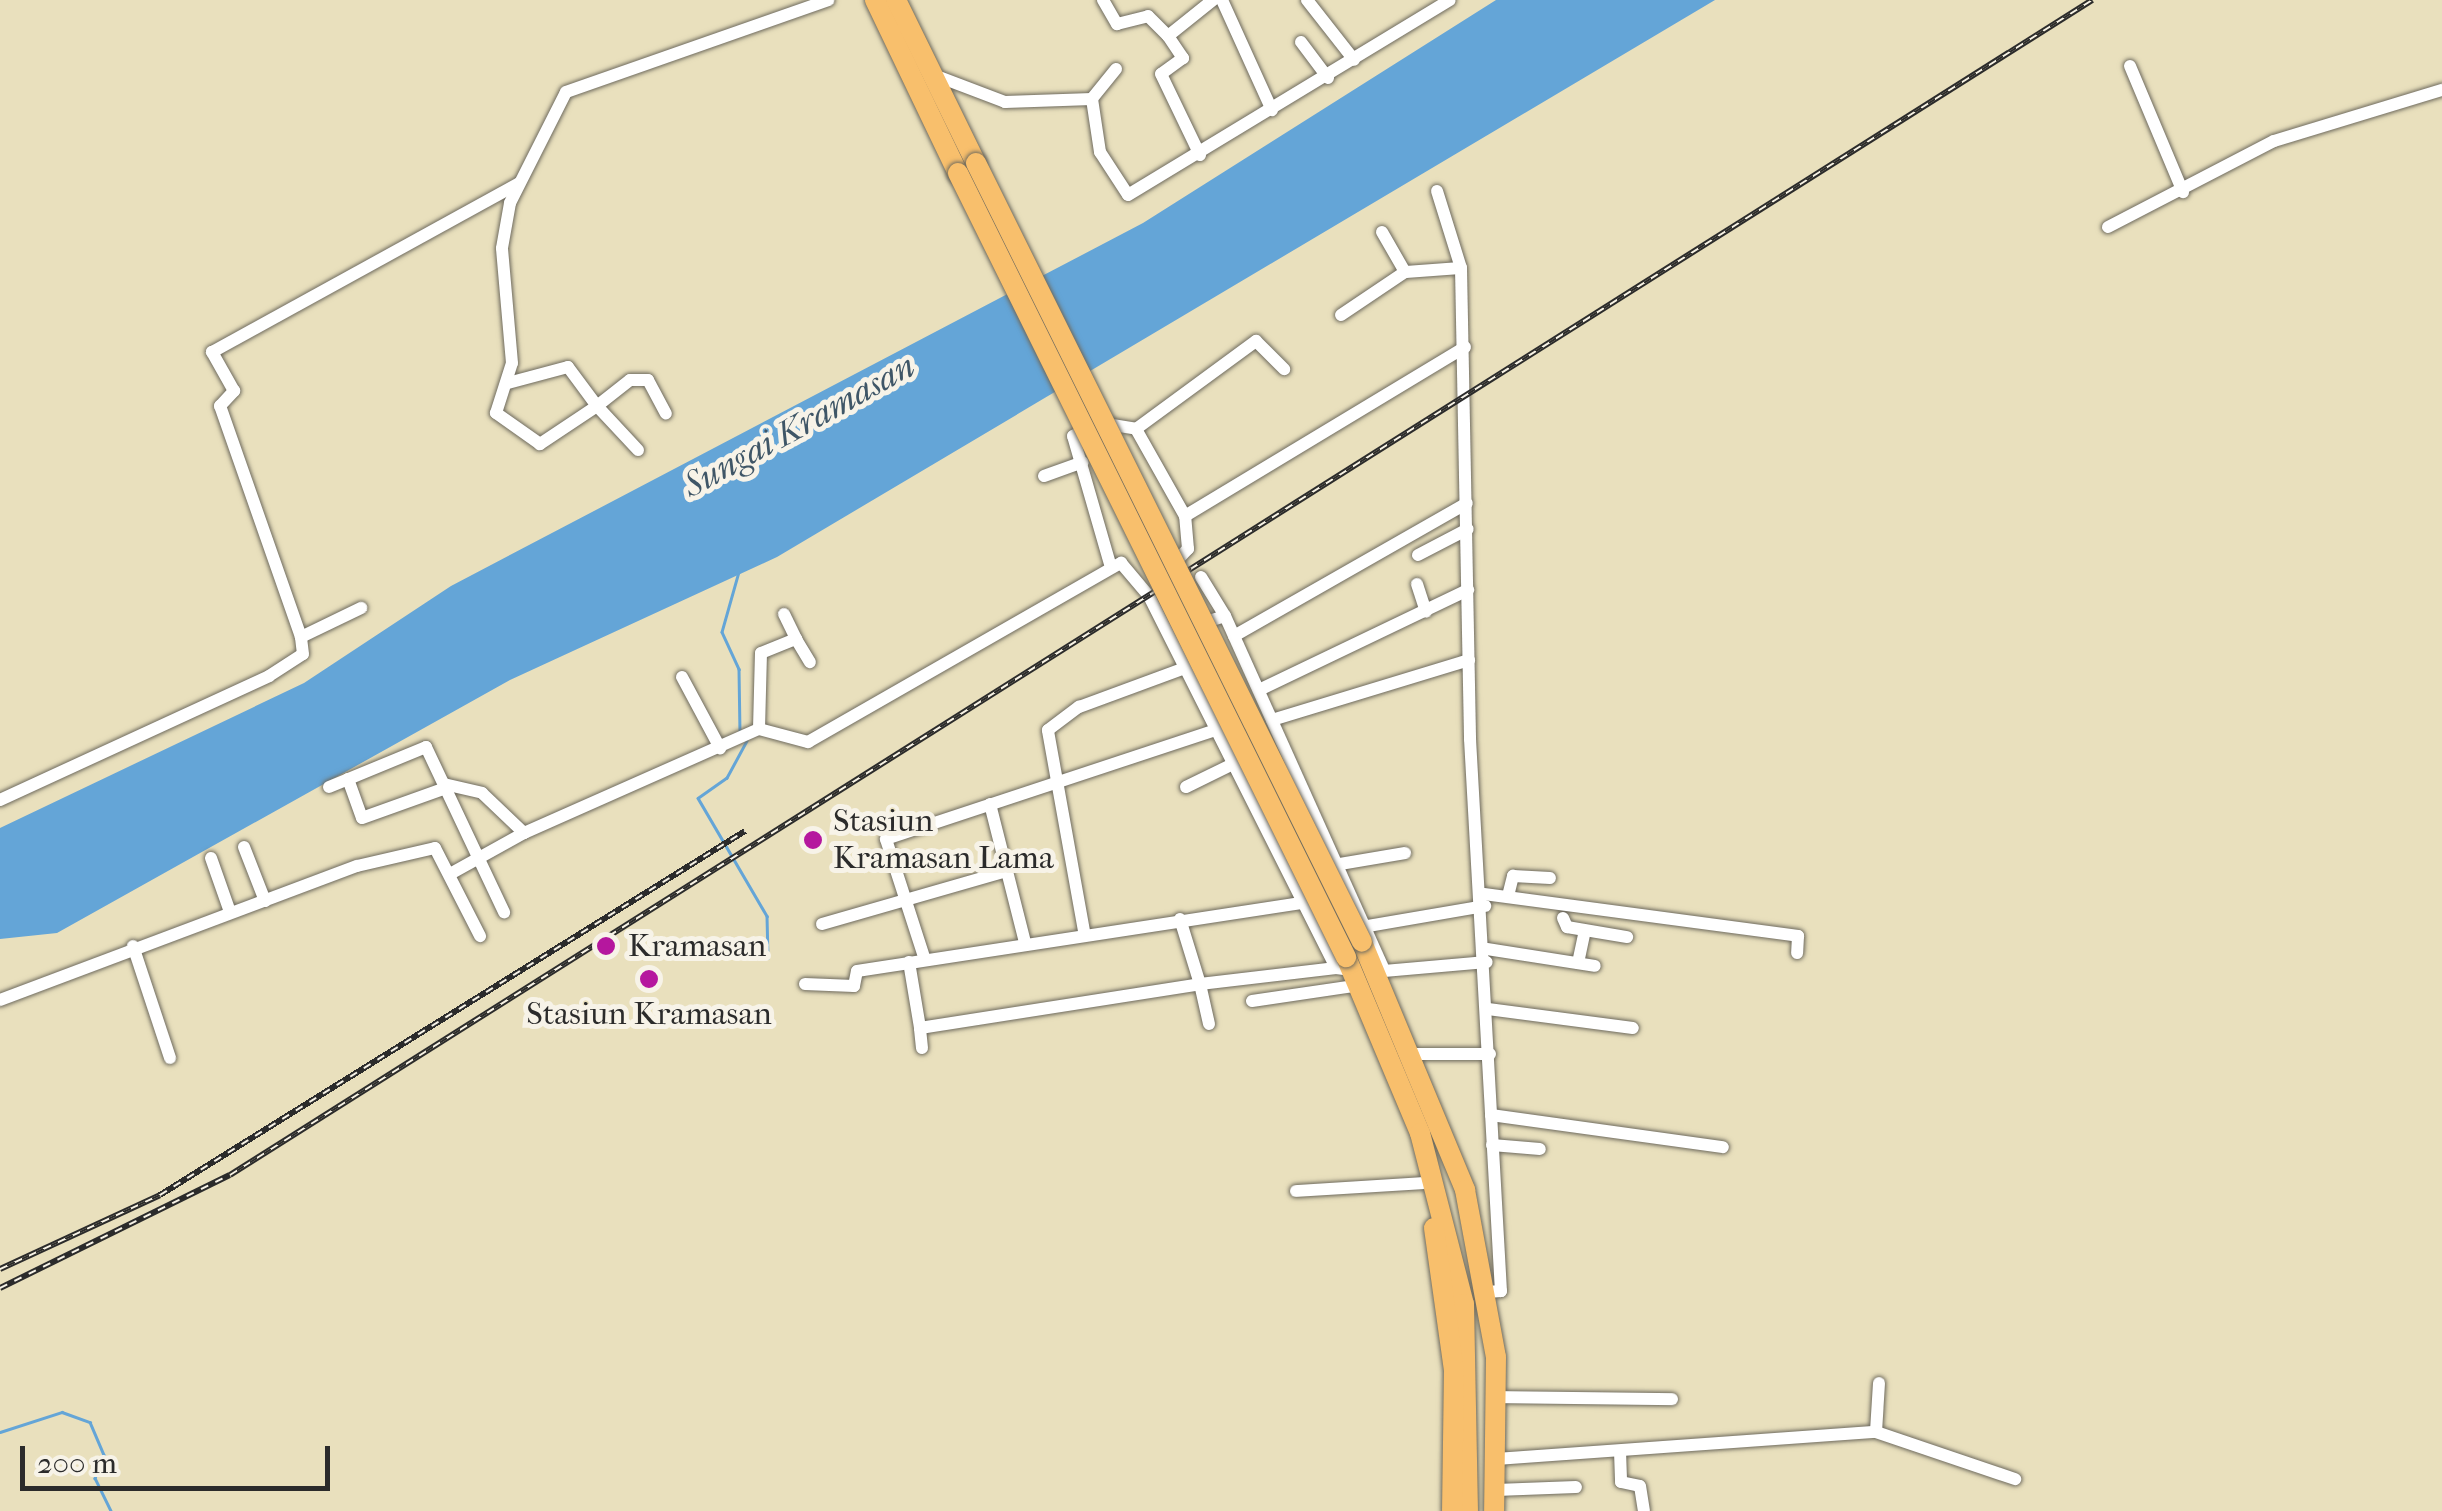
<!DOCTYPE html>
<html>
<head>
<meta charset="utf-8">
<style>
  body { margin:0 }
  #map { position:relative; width:2442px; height:1511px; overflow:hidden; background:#e9e0bd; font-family:"IM FELL French Canon",serif }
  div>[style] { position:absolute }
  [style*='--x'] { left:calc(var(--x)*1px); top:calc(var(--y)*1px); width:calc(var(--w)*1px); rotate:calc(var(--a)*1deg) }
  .water>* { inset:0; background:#64a5d7 }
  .stream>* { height:2.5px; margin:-1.25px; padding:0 1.25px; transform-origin:1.25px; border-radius:1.25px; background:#64a5d7 }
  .roads { filter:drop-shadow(0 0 2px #6e6a5e) drop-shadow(0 0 2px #6e6a5e) }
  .minor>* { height:12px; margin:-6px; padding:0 6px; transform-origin:6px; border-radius:6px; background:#fff }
  .highway>* { height:20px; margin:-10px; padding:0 10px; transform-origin:10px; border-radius:10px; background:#f8bf6c }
  .rail>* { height:6px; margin-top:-3px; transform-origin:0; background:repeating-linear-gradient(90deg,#f7f3e8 0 8px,#2b2b2b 0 16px); box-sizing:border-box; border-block:2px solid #2b2b2b }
  .bridges { filter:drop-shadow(0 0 2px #6e6a5e) drop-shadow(0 0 2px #6e6a5e) }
  .highway-bridge>* { height:20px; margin:-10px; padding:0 10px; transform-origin:10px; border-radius:10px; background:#f8bf6c }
  .dots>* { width:28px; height:28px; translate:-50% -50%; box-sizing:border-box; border:5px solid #f7f3e8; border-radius:50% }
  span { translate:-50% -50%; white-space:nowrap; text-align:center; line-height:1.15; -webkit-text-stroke:10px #f7f3e8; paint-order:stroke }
  .poi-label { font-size:32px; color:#2b2b2b }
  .left { translate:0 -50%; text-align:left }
  .water-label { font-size:35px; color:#3f5667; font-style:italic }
  .scale { position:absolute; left:20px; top:1446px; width:310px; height:45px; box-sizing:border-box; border:5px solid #2b2b2b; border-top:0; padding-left:12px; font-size:30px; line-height:35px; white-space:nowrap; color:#2b2b2b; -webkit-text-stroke:8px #f7f3e8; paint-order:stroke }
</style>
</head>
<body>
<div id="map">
  <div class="water">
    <i style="clip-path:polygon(1496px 0,1715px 0,777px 557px,510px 680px,57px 933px,0 939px,0 828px,304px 683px,451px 586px,1143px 223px)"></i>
  </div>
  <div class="stream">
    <i style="--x:739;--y:572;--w:62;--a:105.8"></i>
    <i style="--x:722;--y:632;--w:41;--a:65.3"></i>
    <i style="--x:739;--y:669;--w:61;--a:89.1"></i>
    <i style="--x:747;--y:741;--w:42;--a:118.4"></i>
    <i style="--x:727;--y:778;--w:35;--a:145"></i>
    <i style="--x:698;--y:798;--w:137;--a:59.7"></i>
    <i style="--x:767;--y:916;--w:42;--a:88.6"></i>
    <i style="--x:0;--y:1432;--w:65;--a:-17.9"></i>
    <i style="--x:62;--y:1412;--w:30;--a:20"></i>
    <i style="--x:90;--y:1422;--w:36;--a:67"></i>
    <i style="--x:104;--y:1455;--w:25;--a:111"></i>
    <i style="--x:95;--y:1478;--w:37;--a:64"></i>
  </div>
  <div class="roads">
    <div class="minor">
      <i style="--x:1103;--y:0;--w:28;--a:60"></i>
      <i style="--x:1117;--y:24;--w:32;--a:-14"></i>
      <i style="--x:1148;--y:16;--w:28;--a:45"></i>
      <i style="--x:1168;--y:36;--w:58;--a:-38.7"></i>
      <i style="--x:1222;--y:0;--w:121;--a:65.6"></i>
      <i style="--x:1307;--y:0;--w:76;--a:51.9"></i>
      <i style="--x:1168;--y:36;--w:27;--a:56"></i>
      <i style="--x:1183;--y:58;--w:27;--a:144"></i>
      <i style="--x:1161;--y:74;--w:90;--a:64.3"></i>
      <i style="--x:1301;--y:42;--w:45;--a:53.1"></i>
      <i style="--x:2130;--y:66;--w:137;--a:67.2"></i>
      <i style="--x:1116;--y:69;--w:38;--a:129"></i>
      <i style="--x:1092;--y:99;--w:54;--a:81.4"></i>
      <i style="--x:1100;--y:152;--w:51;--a:56.9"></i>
      <i style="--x:1128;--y:195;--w:376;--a:-31.2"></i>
      <i style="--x:934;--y:75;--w:76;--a:20.8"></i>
      <i style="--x:1005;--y:102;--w:87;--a:-2"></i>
      <i style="--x:1437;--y:191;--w:81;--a:72.7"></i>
      <i style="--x:1461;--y:268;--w:471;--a:88.9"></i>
      <i style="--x:1470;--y:739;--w:553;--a:86.79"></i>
      <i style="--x:1501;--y:1291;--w:14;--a:176"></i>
      <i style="--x:2108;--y:227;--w:187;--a:-27.4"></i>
      <i style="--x:2274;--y:141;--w:176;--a:-16.9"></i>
      <i style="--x:1382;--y:232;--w:46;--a:60.1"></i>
      <i style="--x:1341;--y:315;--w:77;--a:-33.9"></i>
      <i style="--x:1405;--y:272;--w:56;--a:-4.1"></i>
      <i style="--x:508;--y:383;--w:62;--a:-14.9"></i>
      <i style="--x:568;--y:367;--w:49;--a:53.4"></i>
      <i style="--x:597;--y:406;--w:42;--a:-38.2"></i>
      <i style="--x:630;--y:380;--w:18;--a:0"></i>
      <i style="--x:648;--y:380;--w:38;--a:62"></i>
      <i style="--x:638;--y:450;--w:60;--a:-133"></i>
      <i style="--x:597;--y:406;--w:69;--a:146.3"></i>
      <i style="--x:540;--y:444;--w:54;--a:-144.8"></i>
      <i style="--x:496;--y:413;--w:52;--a:-72.3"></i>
      <i style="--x:512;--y:363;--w:115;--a:-95"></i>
      <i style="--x:502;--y:248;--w:46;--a:-79.9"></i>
      <i style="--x:510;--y:203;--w:124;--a:-63.2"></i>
      <i style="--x:566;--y:92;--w:278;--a:-19.3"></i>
      <i style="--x:1044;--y:476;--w:41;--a:-19.7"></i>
      <i style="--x:1185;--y:516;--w:327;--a:-31.1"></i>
      <i style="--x:1418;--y:555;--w:56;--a:-27.5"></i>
      <i style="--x:1110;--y:564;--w:133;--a:-106.1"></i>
      <i style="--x:1073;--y:436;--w:30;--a:-26"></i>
      <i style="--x:1100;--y:423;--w:36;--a:9"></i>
      <i style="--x:1171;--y:567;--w:25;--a:-47"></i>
      <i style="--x:1188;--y:549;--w:33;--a:-95"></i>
      <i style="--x:1185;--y:516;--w:100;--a:-119.4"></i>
      <i style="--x:1136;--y:429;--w:149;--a:-36.3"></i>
      <i style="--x:1256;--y:341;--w:40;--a:45"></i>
      <i style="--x:1201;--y:577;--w:46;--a:58.4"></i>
      <i style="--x:1417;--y:584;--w:29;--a:72"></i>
      <i style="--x:784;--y:614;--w:28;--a:64"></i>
      <i style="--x:1200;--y:624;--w:26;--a:-18"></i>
      <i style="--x:1225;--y:616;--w:388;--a:65.8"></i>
      <i style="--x:1234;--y:636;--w:268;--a:-29.7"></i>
      <i style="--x:301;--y:637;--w:245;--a:-109.3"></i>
      <i style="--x:220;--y:406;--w:21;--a:-47"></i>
      <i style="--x:234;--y:391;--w:45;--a:-119.4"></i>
      <i style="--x:212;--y:352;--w:350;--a:-28.8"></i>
      <i style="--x:682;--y:677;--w:81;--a:61.8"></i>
      <i style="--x:1259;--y:690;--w:232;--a:-25.6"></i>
      <i style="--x:1272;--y:720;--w:206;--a:-16.9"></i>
      <i style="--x:759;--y:729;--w:76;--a:-88.5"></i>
      <i style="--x:761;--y:653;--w:38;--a:-22"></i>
      <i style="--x:796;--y:639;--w:27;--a:59"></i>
      <i style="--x:348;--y:779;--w:41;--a:70.3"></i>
      <i style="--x:362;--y:818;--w:89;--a:-19.7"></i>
      <i style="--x:444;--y:784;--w:39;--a:13"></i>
      <i style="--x:482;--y:793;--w:58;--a:43.6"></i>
      <i style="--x:524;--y:833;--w:257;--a:-23.9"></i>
      <i style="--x:759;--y:729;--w:51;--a:14.9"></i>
      <i style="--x:808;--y:742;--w:361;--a:-29.8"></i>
      <i style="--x:1121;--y:563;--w:43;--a:49.7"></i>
      <i style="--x:1149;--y:596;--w:416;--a:63.3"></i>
      <i style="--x:1336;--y:968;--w:16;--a:7"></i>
      <i style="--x:329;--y:787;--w:105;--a:-22.4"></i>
      <i style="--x:426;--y:747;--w:183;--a:64.7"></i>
      <i style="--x:1186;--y:787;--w:52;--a:-26.1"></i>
      <i style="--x:0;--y:800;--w:296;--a:-24.7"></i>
      <i style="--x:269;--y:676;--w:40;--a:-32.9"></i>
      <i style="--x:303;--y:654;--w:17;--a:-97"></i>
      <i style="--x:301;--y:637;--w:67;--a:-25.8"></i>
      <i style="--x:990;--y:804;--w:142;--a:75.8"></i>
      <i style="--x:244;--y:847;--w:58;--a:68.7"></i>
      <i style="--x:211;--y:858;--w:57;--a:70.6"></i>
      <i style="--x:1340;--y:864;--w:66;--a:-9.6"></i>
      <i style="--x:450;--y:874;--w:85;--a:-29"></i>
      <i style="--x:1484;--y:894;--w:317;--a:7.6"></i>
      <i style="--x:1798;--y:936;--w:17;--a:93"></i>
      <i style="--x:1508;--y:896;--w:21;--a:-76"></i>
      <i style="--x:1513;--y:876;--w:37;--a:3"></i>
      <i style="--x:1563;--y:918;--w:10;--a:66"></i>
      <i style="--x:1567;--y:927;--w:61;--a:9.5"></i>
      <i style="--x:1180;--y:919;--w:68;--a:72.9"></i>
      <i style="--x:1200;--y:984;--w:137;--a:-6.7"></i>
      <i style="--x:822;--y:924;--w:192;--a:-16"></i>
      <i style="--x:1368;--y:926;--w:119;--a:-9.7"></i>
      <i style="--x:1084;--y:931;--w:204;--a:-100.2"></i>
      <i style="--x:1048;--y:730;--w:39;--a:-37"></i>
      <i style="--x:1079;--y:707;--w:113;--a:-20.2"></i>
      <i style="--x:133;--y:946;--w:118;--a:71.7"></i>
      <i style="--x:1487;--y:949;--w:109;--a:8.9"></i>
      <i style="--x:925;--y:960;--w:127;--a:-107.9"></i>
      <i style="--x:886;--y:839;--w:348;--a:-18.3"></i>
      <i style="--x:909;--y:962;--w:67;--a:80.5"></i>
      <i style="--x:1578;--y:963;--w:33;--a:-78"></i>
      <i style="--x:1384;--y:971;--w:103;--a:-5"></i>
      <i style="--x:805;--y:984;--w:49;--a:2.3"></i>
      <i style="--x:854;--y:986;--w:15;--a:-79"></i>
      <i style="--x:857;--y:971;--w:451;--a:-8.7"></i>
      <i style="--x:0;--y:1000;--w:381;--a:-20.6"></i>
      <i style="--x:357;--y:866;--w:80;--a:-13"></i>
      <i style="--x:435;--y:848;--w:99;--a:62.9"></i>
      <i style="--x:1252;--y:1001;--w:109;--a:-8.4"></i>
      <i style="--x:1488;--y:1009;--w:146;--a:7.5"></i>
      <i style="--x:922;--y:1048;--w:20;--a:-96"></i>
      <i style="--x:920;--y:1028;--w:283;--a:-8.9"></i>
      <i style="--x:1200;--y:984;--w:41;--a:77.3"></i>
      <i style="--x:1417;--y:1054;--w:73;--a:0"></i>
      <i style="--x:1491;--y:1115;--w:234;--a:7.9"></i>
      <i style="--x:1492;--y:1145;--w:48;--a:4.8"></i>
      <i style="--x:1296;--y:1191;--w:127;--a:-3.6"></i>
      <i style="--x:1496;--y:1397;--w:176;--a:0.7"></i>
      <i style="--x:1876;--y:1432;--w:49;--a:-86.5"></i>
      <i style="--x:1620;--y:1451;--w:31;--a:88"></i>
      <i style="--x:1621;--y:1482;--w:19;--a:12"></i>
      <i style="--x:1640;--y:1486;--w:25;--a:81"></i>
      <i style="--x:1496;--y:1459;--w:381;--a:-4.1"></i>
      <i style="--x:1876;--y:1432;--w:147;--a:18.7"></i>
      <i style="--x:1496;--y:1490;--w:80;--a:-2.1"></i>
    </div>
    <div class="highway">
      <i style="--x:875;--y:0;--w:192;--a:64.4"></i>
      <i style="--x:896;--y:0;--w:182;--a:63.9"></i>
      <i style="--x:1362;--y:942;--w:269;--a:67.4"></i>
      <i style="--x:1465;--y:1190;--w:170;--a:79.5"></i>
      <i style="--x:1496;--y:1357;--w:154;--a:90.7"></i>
      <i style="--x:1346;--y:957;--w:191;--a:67.2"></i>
      <i style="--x:1420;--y:1133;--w:177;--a:75.6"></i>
      <i style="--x:1464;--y:1304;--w:207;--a:88.9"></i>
      <i style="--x:1434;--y:1228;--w:143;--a:82"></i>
      <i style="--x:1454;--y:1370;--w:141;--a:90.8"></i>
    </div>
  </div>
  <div class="rail">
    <i style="--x:0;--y:1269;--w:176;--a:-24.8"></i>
    <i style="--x:160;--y:1195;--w:689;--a:-31.89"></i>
    <i style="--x:0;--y:1288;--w:256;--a:-26.2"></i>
    <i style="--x:230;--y:1175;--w:2202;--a:-32.25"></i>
  </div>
  <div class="bridges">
    <div class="highway-bridge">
      <i style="--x:976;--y:163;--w:869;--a:63.64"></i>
      <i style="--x:958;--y:173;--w:875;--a:63.67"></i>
    </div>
  </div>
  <div class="dots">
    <i style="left:813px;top:840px;background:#b5179e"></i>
    <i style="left:606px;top:946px;background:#b5179e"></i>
    <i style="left:649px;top:979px;background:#b5179e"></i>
  </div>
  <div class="poi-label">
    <span class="left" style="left:833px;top:840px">Stasiun<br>Kramasan Lama</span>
    <span class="left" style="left:628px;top:946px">Kramasan</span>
    <span style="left:649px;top:1014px">Stasiun Kramasan</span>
  </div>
  <div class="water-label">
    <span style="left:799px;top:426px;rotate:-29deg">Sungai Kramasan</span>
  </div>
  <div class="scale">200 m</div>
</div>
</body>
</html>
